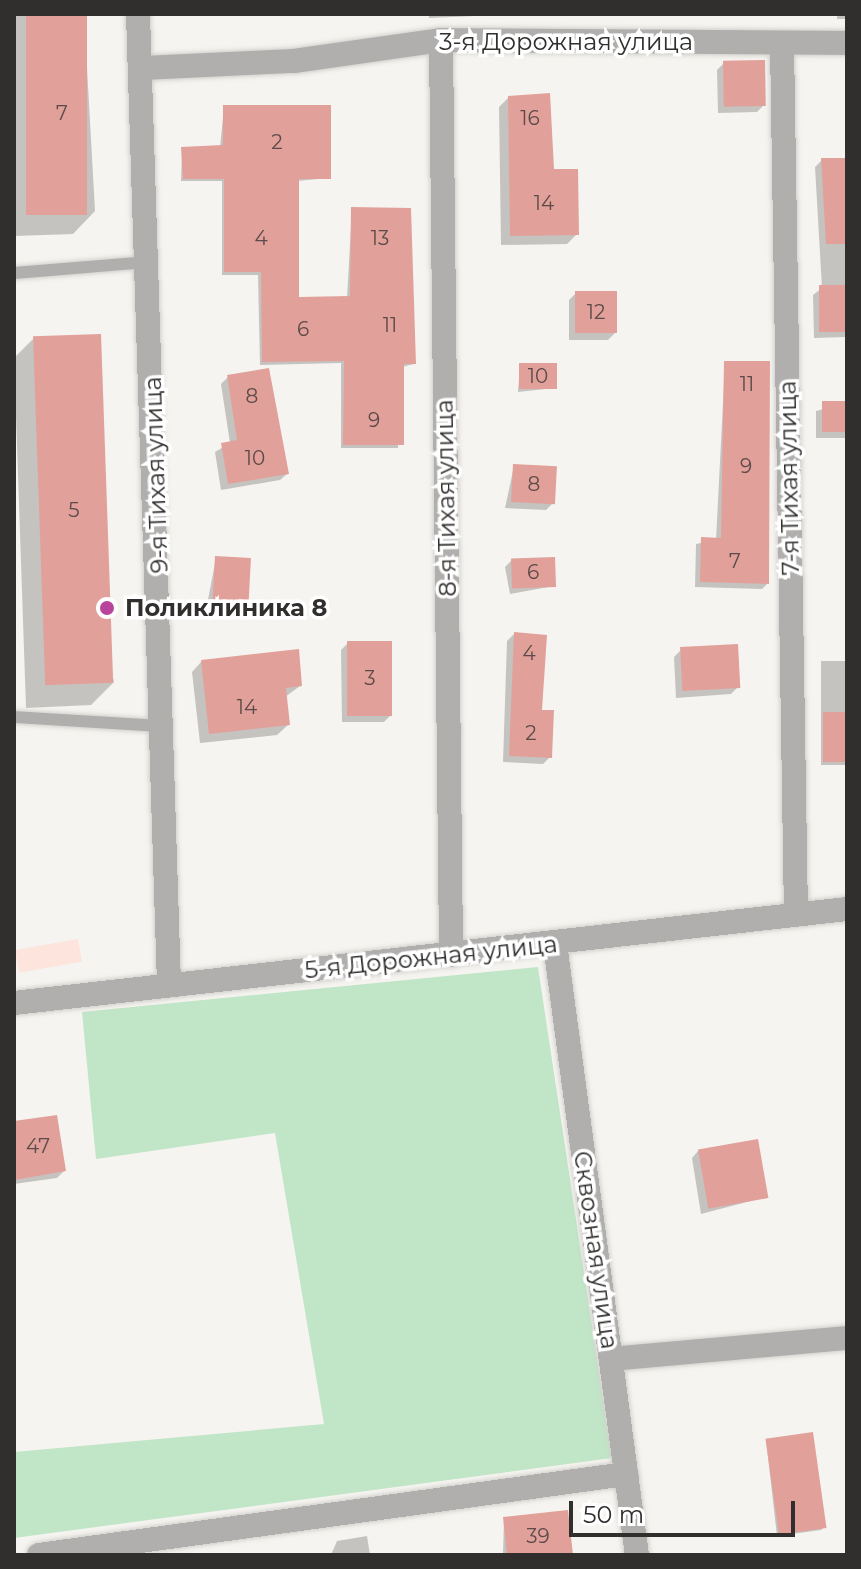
<!DOCTYPE html>
<html>
<head>
<meta charset="utf-8">
<style>
  body { margin:0 }
  #map { position:relative; width:861px; height:1569px; overflow:hidden; background:#f6f4f0; font-family:Montserrat,sans-serif }
  div>[style] { position:absolute }
  [style*='--x'] { left:calc(var(--x)*1px); top:calc(var(--y)*1px); width:calc(var(--w)*1px); rotate:calc(var(--a)*1deg) }
  .industrial>* { inset:0; background:#fde4dd; transform-origin:0 0 }
  .green>* { inset:0; background:#c1e5c7 }
  .shadow>* { inset:0; background:#0003; transform-origin:0 0 }
  .building>* { inset:0; background:#e2a09a; transform-origin:0 0 }
  .roads { filter:drop-shadow(0 0 2px #d2d1cd) drop-shadow(0 0 2px #d2d1cd) }
  .service>* { height:12px; margin:-6px; padding:0 6px; transform-origin:6px; border-radius:6px; background:#b0afae }
  .minor>* { height:24px; margin:-12px; padding:0 12px; transform-origin:12px; border-radius:12px; background:#b0afae }
  .dots>* { width:22px; height:22px; translate:-50% -50%; box-sizing:border-box; border:4px solid #fff; border-radius:50% }
  span { translate:-50% -50%; white-space:nowrap; text-align:center; line-height:1.15; -webkit-text-stroke:7px #fff; paint-order:stroke }
  .number-label { font-size:20px; color:#5c4b49 }
  .number-label span { -webkit-text-stroke-width:0 }
  .street-label { font-size:24px; color:#302f2e }
  .poi-label { font-size:24px; color:#302f2e; font-weight:700 }
  .left { translate:0 -50%; text-align:left }
  .frame { position:absolute; inset:0; border:16px solid #302f2e; pointer-events:none }
  .scale { position:absolute; left:569px; top:1501px; width:226px; height:36px; box-sizing:border-box; border:4px solid #302f2e; border-top:0; padding-left:10px; font-size:24px; line-height:28px; white-space:nowrap; color:#302f2e; -webkit-text-stroke:6px #fff; paint-order:stroke }
</style>
</head>
<body>
<div id="map">
  <div class="industrial">
    <i style="left:78px;top:939px;width:23px;height:64px;rotate:80deg"></i>
  </div>
  <div class="green">
    <i style="clip-path:polygon(538px 967px,612px 1458px,14px 1538px,14px 1452px,324px 1424px,275px 1133px,96px 1159px,82px 1012px)"></i>
  </div>
  <div class="shadow">
    <i style="clip-path:polygon(14px 14px,84px 14px,95px 211px,73px 234px,14px 236px)"></i>
    <i style="clip-path:polygon(429px 14px,522px 14px,429px 18px)"></i>
    <i style="left:837px;top:14px;width:10px;height:5px"></i>
    <i style="clip-path:polygon(724px 63px,764px 105px,757px 112px,718px 113px,717px 70px)"></i>
    <i style="clip-path:polygon(509px 97px,552px 171px,577px 234px,567px 244px,501px 245px,499px 107px)"></i>
    <i style="clip-path:polygon(224px 107px,329px 178px,297px 181px,297px 299px,347px 298px,352px 209px,414px 364px,402px 367px,398px 448px,341px 448px,341px 363px,260px 365px,258px 275px,222px 275px,222px 181px,181px 181px,182px 149px,220px 147px)"></i>
    <i style="clip-path:polygon(822px 160px,847px 160px,847px 337px,814px 338px,813px 295px,822px 288px,815px 167px)"></i>
    <i style="clip-path:polygon(576px 293px,615px 333px,608px 340px,569px 340px,569px 300px)"></i>
    <i style="clip-path:polygon(33px 339px,114px 682px,91px 705px,26px 708px,14px 358px)"></i>
    <i style="clip-path:polygon(725px 363px,767px 584px,762px 589px,695px 587px,696px 544px,716px 540px)"></i>
    <i style="clip-path:polygon(520px 366px,555px 388px,518px 392px)"></i>
    <i style="clip-path:polygon(228px 377px,287px 474px,280px 480px,221px 490px,215px 452px,230px 443px,221px 384px)"></i>
    <i style="clip-path:polygon(847px 403px,847px 438px,816px 438px,816px 411px)"></i>
    <i style="clip-path:polygon(514px 466px,553px 503px,546px 510px,505px 508px)"></i>
    <i style="clip-path:polygon(216px 558px,246px 605px,239px 611px,206px 610px)"></i>
    <i style="clip-path:polygon(512px 560px,554px 586px,510px 594px,505px 567px)"></i>
    <i style="clip-path:polygon(514px 634px,550px 757px,543px 764px,503px 762px,507px 641px)"></i>
    <i style="clip-path:polygon(348px 643px,391px 715px,384px 722px,342px 722px,341px 650px)"></i>
    <i style="clip-path:polygon(681px 650px,738px 687px,731px 694px,676px 698px,674px 657px)"></i>
    <i style="clip-path:polygon(202px 661px,300px 686px,285px 697px,288px 725px,277px 735px,200px 743px,192px 672px)"></i>
    <i style="left:847px;top:661px;width:104px;height:26px;rotate:90deg"></i>
    <i style="clip-path:polygon(14px 1123px,64px 1171px,57px 1178px,14px 1184px)"></i>
    <i style="clip-path:polygon(698px 1151px,766px 1197px,701px 1214px,692px 1158px)"></i>
    <i style="clip-path:polygon(766px 1440px,824px 1527px,821px 1530px,777px 1536px)"></i>
    <i style="clip-path:polygon(504px 1519px,571px 1555px,503px 1555px)"></i>
    <i style="clip-path:polygon(367px 1536px,370px 1555px,331px 1555px,337px 1541px)"></i>
  </div>
  <div class="building">
    <i style="left:26px;top:14px;width:61px;height:201px"></i>
    <i style="left:765px;top:60px;width:46px;height:42px;rotate:89deg"></i>
    <i style="clip-path:polygon(550px 93px,554px 169px,578px 169px,579px 235px,510px 236px,508px 96px)"></i>
    <i style="clip-path:polygon(223px 105px,331px 105px,331px 179px,299px 179px,299px 297px,350px 296px,351px 207px,411px 208px,416px 364px,404px 364px,404px 445px,343px 445px,344px 361px,262px 362px,261px 272px,224px 272px,224px 179px,183px 179px,181px 147px,223px 145px)"></i>
    <i style="clip-path:polygon(821px 158px,847px 158px,847px 244px,826px 244px)"></i>
    <i style="left:847px;top:285px;width:47px;height:28px;rotate:90deg"></i>
    <i style="left:575px;top:291px;width:42px;height:42px"></i>
    <i style="left:101px;top:334px;width:349px;height:68px;rotate:88deg"></i>
    <i style="clip-path:polygon(724px 361px,770px 361px,769px 584px,700px 582px,701px 537px,721px 538px)"></i>
    <i style="left:557px;top:363px;width:26px;height:38px;rotate:90deg"></i>
    <i style="clip-path:polygon(269px 368px,289px 474px,228px 484px,221px 443px,237px 440px,227px 375px)"></i>
    <i style="left:847px;top:401px;width:31px;height:25px;rotate:90deg"></i>
    <i style="left:513px;top:464px;width:44px;height:38px;rotate:3deg"></i>
    <i style="left:215px;top:556px;width:36px;height:48px;rotate:3deg"></i>
    <i style="left:555px;top:557px;width:30px;height:44px;rotate:88deg"></i>
    <i style="clip-path:polygon(514px 632px,547px 635px,542px 710px,554px 710px,552px 758px,509px 756px)"></i>
    <i style="left:347px;top:641px;width:45px;height:75px"></i>
    <i style="left:738px;top:644px;width:44px;height:58px;rotate:87deg"></i>
    <i style="clip-path:polygon(299px 649px,302px 686px,286px 688px,290px 725px,209px 734px,201px 660px)"></i>
    <i style="left:823px;top:712px;width:24px;height:50px"></i>
    <i style="clip-path:polygon(57px 1115px,66px 1171px,14px 1180px,14px 1121px)"></i>
    <i style="left:758px;top:1139px;width:60px;height:61px;rotate:80deg"></i>
    <i style="left:813px;top:1432px;width:97px;height:48px;rotate:82deg"></i>
    <i style="clip-path:polygon(568px 1510px,573px 1555px,507px 1555px,503px 1517px)"></i>
  </div>
  <div class="roads">
    <div class="service">
      <i style="--x:14;--y:273;--w:133;--a:-4.7"></i>
      <i style="--x:14;--y:717;--w:149;--a:3.5"></i>
    </div>
    <div class="minor">
      <i style="--x:138;--y:14;--w:970;--a:88.17"></i>
      <i style="--x:441;--y:40;--w:915;--a:89.37"></i>
      <i style="--x:782;--y:43;--w:871;--a:89.08"></i>
      <i style="--x:143;--y:68;--w:151;--a:-2.7"></i>
      <i style="--x:294;--y:61;--w:148;--a:-8.1"></i>
      <i style="--x:441;--y:40;--w:406;--a:0.4"></i>
      <i style="--x:555;--y:944;--w:616;--a:82.36"></i>
      <i style="--x:14;--y:1003;--w:838;--a:-6.44"></i>
      <i style="--x:611;--y:1359;--w:237;--a:-5.1"></i>
      <i style="--x:39;--y:1555;--w:593;--a:-7.86"></i>
    </div>
  </div>
  <div class="dots">
    <i style="left:107px;top:608px;background:#b8449c"></i>
  </div>
  <div class="number-label">
    <span style="left:62px;top:113px">7</span>
    <span style="left:530px;top:118px">16</span>
    <span style="left:277px;top:142px">2</span>
    <span style="left:544px;top:203px">14</span>
    <span style="left:261px;top:238px">4</span>
    <span style="left:380px;top:238px">13</span>
    <span style="left:596px;top:312px">12</span>
    <span style="left:390px;top:325px">11</span>
    <span style="left:303px;top:329px">6</span>
    <span style="left:538px;top:376px">10</span>
    <span style="left:747px;top:384px">11</span>
    <span style="left:252px;top:396px">8</span>
    <span style="left:374px;top:420px">9</span>
    <span style="left:255px;top:458px">10</span>
    <span style="left:746px;top:466px">9</span>
    <span style="left:534px;top:484px">8</span>
    <span style="left:74px;top:510px">5</span>
    <span style="left:735px;top:561px">7</span>
    <span style="left:533px;top:572px">6</span>
    <span style="left:529px;top:653px">4</span>
    <span style="left:370px;top:678px">3</span>
    <span style="left:247px;top:707px">14</span>
    <span style="left:531px;top:733px">2</span>
    <span style="left:38px;top:1146px">47</span>
    <span style="left:538px;top:1536px">39</span>
  </div>
  <div class="street-label">
    <span style="left:566px;top:42px">3-я Дорожная улица</span>
    <span style="left:156px;top:475px;rotate:-92deg">9-я Тихая улица</span>
    <span style="left:789px;top:478px;rotate:-91deg">7-я Тихая улица</span>
    <span style="left:446px;top:498px;rotate:-91deg">8-я Тихая улица</span>
    <span style="left:431px;top:957px;rotate:-6deg">5-я Дорожная улица</span>
    <span style="left:596px;top:1250px;rotate:82deg">Сквозная улица</span>
  </div>
  <div class="poi-label">
    <span class="left" style="left:125px;top:608px">Поликлиника 8</span>
  </div>
  <div class="frame"></div>
  <div class="scale">50 m</div>
</div>
</body>
</html>
